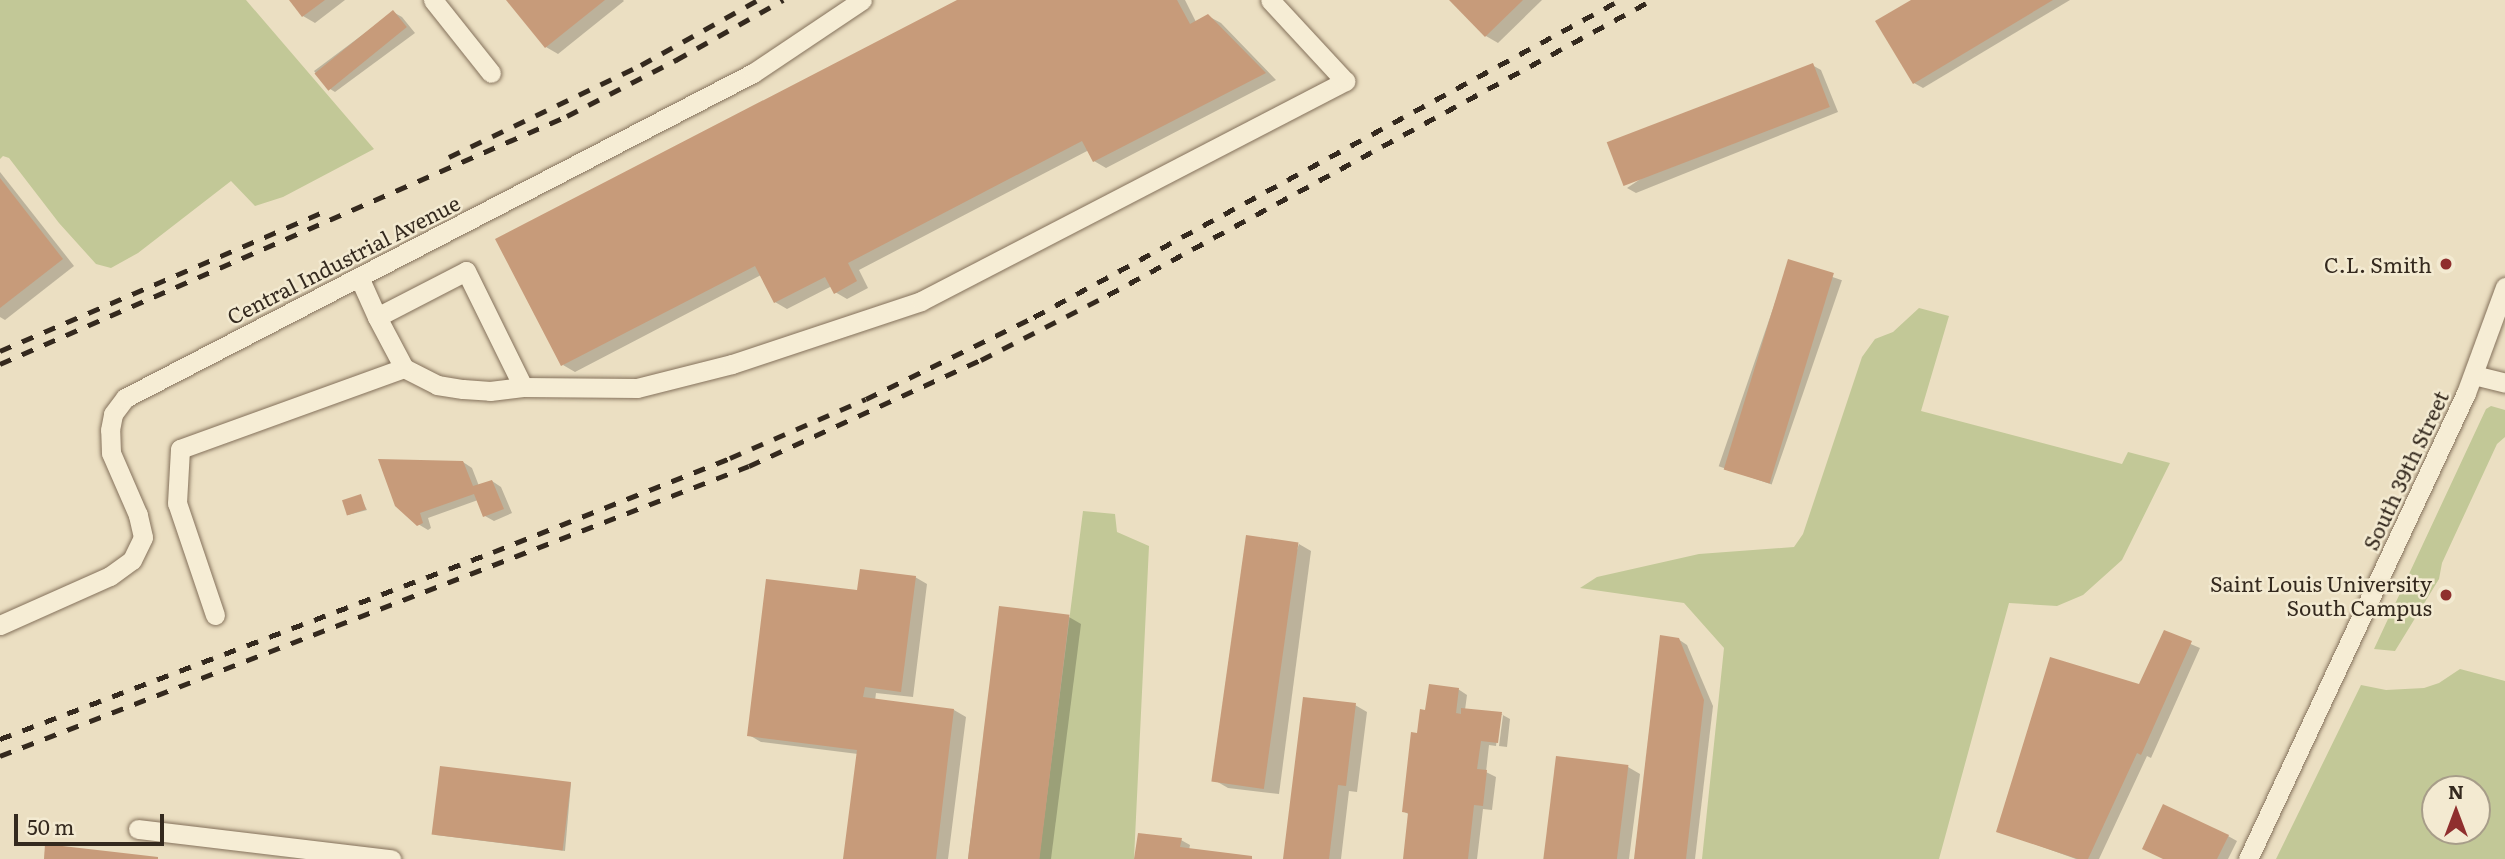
<!DOCTYPE html>
<html>
<head>
<meta charset="utf-8">
<style>
  body { margin:0 }
  #map { position:relative; width:2505px; height:859px; overflow:hidden; background:#ebdfc2; font-family:Literata,serif }
  div>[style] { position:absolute }
  [style*='--x'] { left:calc(var(--x)*1px); top:calc(var(--y)*1px); width:calc(var(--w)*1px); rotate:calc(var(--a)*1deg) }
  .green>* { inset:0; background:#c2c897 }
  .shadow>* { inset:0; background:#0003; transform-origin:0 0 }
  .building>* { inset:0; background:#c79b7a; transform-origin:0 0 }
  .roads { filter:drop-shadow(0 0 2px #84715b) drop-shadow(0 0 2px #84715b) }
  .minor>* { height:19px; margin:-9.5px; padding:0 9.5px; transform-origin:9.5px; border-radius:9.5px; background:#f6edd5 }
  .rail>* { height:5px; margin-top:-2.5px; transform-origin:0; background:repeating-linear-gradient(90deg,#34291e 0 12px,transparent 0 24px) }
  .dots>* { width:19px; height:19px; translate:-50% -50%; box-sizing:border-box; border:4px solid #f3ead1; border-radius:50% }
  span { translate:-50% -50%; white-space:nowrap; text-align:center; line-height:1.15; -webkit-text-stroke:5px #f3ead1; paint-order:stroke }
  .street-label { font-size:21px; color:#34291e }
  .poi-label { font-size:21px; color:#34291e }
  .right { translate:-100% -50%; text-align:right }
  .north { position:absolute; left:2421px; top:775px; width:70px; height:70px; box-sizing:border-box; background:#f3ead1; border:2px solid #a79d89; border-radius:50%; rotate:0deg; font-size:19px; font-weight:700; line-height:28px; text-align:center; color:#34291e }
  .north::after { content:''; display:block; margin:auto; width:24px; height:32px; background:#8f2f2e; clip-path:polygon(50% 0,100% 100%,50% 72%,0 100%) }
  .scale { position:absolute; left:14px; top:814px; width:150px; height:32px; box-sizing:border-box; border:4px solid #34291e; border-top:0; padding-left:9px; font-size:21px; line-height:24px; white-space:nowrap; color:#34291e; -webkit-text-stroke:5px #f3ead1; paint-order:stroke }
</style>
</head>
<body>
<div id="map">
  <div class="green">
    <i style="clip-path:polygon(0 0,246px 0,374px 149px,283px 197px,255px 206px,231px 181px,138px 253px,111px 268px,96px 264px,59px 223px,9px 158px,3px 156px,0 159px)"></i>
    <i style="clip-path:polygon(1919px 308px,1949px 316px,1921px 411px,2122px 464px,2128px 452px,2170px 463px,2122px 560px,2083px 595px,2057px 606px,2009px 603px,1939px 859px,1702px 859px,1724px 648px,1684px 603px,1580px 588px,1597px 577px,1699px 554px,1794px 547px,1803px 534px,1862px 357px,1875px 339px,1893px 332px)"></i>
    <i style="clip-path:polygon(2491px 406px,2505px 410px,2505px 437px,2497px 444px,2442px 563px,2439px 579px,2395px 651px,2374px 649px,2486px 409px)"></i>
    <i style="clip-path:polygon(1083px 511px,1115px 514px,1117px 532px,1149px 546px,1134px 859px,1039px 859px)"></i>
    <i style="clip-path:polygon(evenodd,2460px 669px,2505px 681px,2505px 859px,2276px 859px,2361px 685px,2386px 690px,2424px 688px,2439px 683px,2460px 669px,2435px 789px,2477px 789px,2477px 831px,2435px 831px,2435px 789px)"></i>
  </div>
  <div class="shadow">
    <i style="clip-path:polygon(291px 0,345px 0,315px 23px,303px 16px)"></i>
    <i style="clip-path:polygon(508px 0,623px 0,624px 1px,558px 54px,546px 47px)"></i>
    <i style="clip-path:polygon(961px 0,1185px 0,1196px 22px,1208px 16px,1221px 23px,1276px 80px,1106px 168px,1094px 161px,1089px 150px,859px 270px,868px 288px,847px 299px,835px 292px,832px 286px,787px 309px,775px 302px,761px 275px,575px 372px,563px 365px)"></i>
    <i style="clip-path:polygon(1451px 0,1542px 0,1498px 43px,1486px 36px)"></i>
    <i style="clip-path:polygon(1914px 0,2070px 0,1923px 88px,1914px 83px)"></i>
    <i style="clip-path:polygon(393px 12px,402px 17px,415px 33px,335px 92px,327px 87px,314px 71px)"></i>
    <i style="clip-path:polygon(1812px 65px,1821px 70px,1838px 112px,1636px 193px,1627px 188px)"></i>
    <i style="clip-path:polygon(0 172px,74px 266px,5px 320px,0 317px)"></i>
    <i style="left:1789px;top:262px;width:56px;height:216px;rotate:19deg"></i>
    <i style="clip-path:polygon(380px 460px,463px 462px,472px 468px,479px 486px,492px 481px,501px 487px,512px 513px,494px 521px,485px 516px,478px 500px,428px 518px,431px 528px,428px 530px,418px 524px)"></i>
    <i style="clip-path:polygon(360px 496px,367px 510px,348px 515px)"></i>
    <i style="clip-path:polygon(1299px 544px,1311px 551px,1279px 794px,1228px 788px,1216px 781px)"></i>
    <i style="clip-path:polygon(915px 577px,927px 584px,913px 697px,876px 693px,875px 701px,954px 710px,966px 717px,948px 859px,845px 859px,858px 754px,761px 742px,749px 735px,859px 592px)"></i>
    <i style="clip-path:polygon(1000px 608px,1069px 617px,1081px 624px,1051px 859px,968px 859px)"></i>
    <i style="clip-path:polygon(2165px 633px,2200px 648px,2151px 758px,2147px 756px,2099px 859px,2076px 859px,1998px 831px,2140px 686px)"></i>
    <i style="clip-path:polygon(1678px 639px,1687px 645px,1713px 706px,1695px 859px,1636px 859px)"></i>
    <i style="clip-path:polygon(1458px 689px,1467px 695px,1465px 710px,1501px 714px,1510px 719px,1507px 747px,1499px 746px,1503px 715px,1500px 715px,1496px 746px,1489px 745px,1486px 772px,1496px 777px,1492px 810px,1483px 809px,1477px 859px,1405px 859px,1410px 815px,1403px 811px,1418px 735px,1427px 712px)"></i>
    <i style="clip-path:polygon(1355px 705px,1367px 712px,1357px 792px,1349px 791px,1341px 859px,1285px 859px)"></i>
    <i style="clip-path:polygon(1558px 758px,1628px 767px,1640px 774px,1629px 859px,1545px 859px)"></i>
    <i style="clip-path:polygon(571px 783px,565px 851px,436px 835px)"></i>
    <i style="clip-path:polygon(2228px 836px,2237px 841px,2228px 859px,2165px 859px)"></i>
    <i style="clip-path:polygon(1181px 840px,1190px 845px,1189px 850px,1253px 859px,1136px 859px)"></i>
  </div>
  <div class="building">
    <i style="clip-path:polygon(289px 0,325px 0,302px 17px)"></i>
    <i style="clip-path:polygon(506px 0,605px 0,545px 48px)"></i>
    <i style="clip-path:polygon(957px 0,1177px 0,1190px 24px,1208px 14px,1266px 73px,1093px 162px,1082px 141px,848px 263px,857px 281px,834px 294px,825px 277px,774px 303px,755px 266px,561px 366px,495px 239px)"></i>
    <i style="clip-path:polygon(1449px 0,1523px 0,1485px 37px)"></i>
    <i style="clip-path:polygon(1911px 0,2053px 0,1913px 84px,1875px 21px)"></i>
    <i style="left:393px;top:10px;width:22px;height:101px;rotate:51deg"></i>
    <i style="left:1813px;top:63px;width:47px;height:221px;rotate:69deg"></i>
    <i style="clip-path:polygon(0 178px,63px 259px,0 308px)"></i>
    <i style="left:1788px;top:259px;width:48px;height:220px;rotate:17deg"></i>
    <i style="clip-path:polygon(378px 459px,463px 461px,473px 486px,492px 480px,504px 509px,483px 517px,474px 494px,420px 513px,423px 523px,417px 526px,395px 506px)"></i>
    <i style="left:361px;top:494px;width:16px;height:20px;rotate:72deg"></i>
    <i style="left:1246px;top:535px;width:53px;height:249px;rotate:8deg"></i>
    <i style="clip-path:polygon(860px 569px,916px 576px,901px 692px,865px 687px,863px 697px,954px 709px,936px 859px,843px 859px,857px 750px,747px 736px,766px 579px,857px 590px)"></i>
    <i style="left:999px;top:606px;width:71px;height:255px;rotate:7deg"></i>
    <i style="clip-path:polygon(2164px 630px,2192px 641px,2141px 755px,2137px 753px,2088px 859px,2078px 859px,1996px 832px,2050px 657px,2139px 684px)"></i>
    <i style="clip-path:polygon(1660px 635px,1679px 638px,1704px 700px,1686px 859px,1634px 859px)"></i>
    <i style="clip-path:polygon(1429px 684px,1459px 688px,1456px 713px,1461px 714px,1461px 708px,1502px 712px,1498px 743px,1481px 741px,1477px 769px,1487px 770px,1483px 806px,1474px 805px,1468px 859px,1403px 859px,1408px 813px,1402px 812px,1411px 732px,1417px 733px,1420px 709px,1425px 710px)"></i>
    <i style="clip-path:polygon(1303px 697px,1356px 703px,1346px 786px,1338px 785px,1329px 859px,1283px 859px)"></i>
    <i style="left:1556px;top:756px;width:73px;height:104px;rotate:7deg"></i>
    <i style="left:440px;top:766px;width:132px;height:69px;rotate:7deg"></i>
    <i style="clip-path:polygon(2163px 804px,2229px 835px,2217px 859px,2163px 859px,2142px 849px)"></i>
    <i style="clip-path:polygon(1138px 833px,1182px 838px,1180px 847px,1252px 856px,1252px 859px,1134px 859px)"></i>
    <i style="clip-path:polygon(45px 844px,158px 857px,158px 859px,44px 859px)"></i>
  </div>
  <div class="roads">
    <div class="minor">
      <i style="--x:433;--y:0;--w:93;--a:51.5"></i>
      <i style="--x:359;--y:277;--w:44;--a:65.8"></i>
      <i style="--x:377;--y:317;--w:100;--a:-27.3"></i>
      <i style="--x:466;--y:271;--w:129;--a:63.8"></i>
      <i style="--x:523;--y:387;--w:114;--a:0.5"></i>
      <i style="--x:637;--y:388;--w:98;--a:-14.2"></i>
      <i style="--x:732;--y:364;--w:199;--a:-18.4"></i>
      <i style="--x:921;--y:301;--w:478;--a:-27.4"></i>
      <i style="--x:1345;--y:81;--w:110;--a:-132.8"></i>
      <i style="--x:404;--y:368;--w:37;--a:27"></i>
      <i style="--x:437;--y:385;--w:26;--a:9"></i>
      <i style="--x:463;--y:389;--w:27;--a:4"></i>
      <i style="--x:490;--y:391;--w:33;--a:-7"></i>
      <i style="--x:2474;--y:375;--w:32;--a:14"></i>
      <i style="--x:215;--y:615;--w:118;--a:-108.7"></i>
      <i style="--x:177;--y:503;--w:54;--a:-86.8"></i>
      <i style="--x:180;--y:449;--w:238;--a:-19.9"></i>
      <i style="--x:404;--y:368;--w:58;--a:-117.9"></i>
      <i style="--x:0;--y:625;--w:120;--a:-24"></i>
      <i style="--x:110;--y:576;--w:27;--a:-36"></i>
      <i style="--x:132;--y:560;--w:25;--a:-64"></i>
      <i style="--x:143;--y:537;--w:23;--a:-103"></i>
      <i style="--x:138;--y:515;--w:68;--a:-113.5"></i>
      <i style="--x:111;--y:453;--w:23;--a:-92"></i>
      <i style="--x:110;--y:430;--w:16;--a:-79"></i>
      <i style="--x:113;--y:414;--w:20;--a:-53"></i>
      <i style="--x:125;--y:398;--w:707;--a:-27.36"></i>
      <i style="--x:753;--y:73;--w:131;--a:-33.8"></i>
      <i style="--x:138;--y:829;--w:255;--a:6.8"></i>
      <i style="--x:2248;--y:859;--w:514;--a:-64.93"></i>
      <i style="--x:2466;--y:393;--w:113;--a:-69.8"></i>
    </div>
  </div>
  <div class="rail">
    <i style="--x:449;--y:157;--w:213;--a:-25.6"></i>
    <i style="--x:641;--y:65;--w:134;--a:-29.1"></i>
    <i style="--x:0;--y:351;--w:356;--a:-23.3"></i>
    <i style="--x:0;--y:364;--w:619;--a:-23.62"></i>
    <i style="--x:567;--y:116;--w:123;--a:-27.2"></i>
    <i style="--x:676;--y:60;--w:123;--a:-29.3"></i>
    <i style="--x:0;--y:739;--w:527;--a:-20.77"></i>
    <i style="--x:493;--y:552;--w:255;--a:-21.6"></i>
    <i style="--x:730;--y:458;--w:148;--a:-23.5"></i>
    <i style="--x:866;--y:399;--w:187;--a:-26"></i>
    <i style="--x:1034;--y:317;--w:666;--a:-28.41"></i>
    <i style="--x:0;--y:756;--w:803;--a:-21.17"></i>
    <i style="--x:749;--y:466;--w:255;--a:-24.6"></i>
    <i style="--x:981;--y:360;--w:143;--a:-27.1"></i>
    <i style="--x:1108;--y:295;--w:619;--a:-28.47"></i>
  </div>
  <div class="dots">
    <i style="left:2446px;top:264px;background:#8f2f2e"></i>
    <i style="left:2446px;top:595px;background:#8f2f2e"></i>
  </div>
  <div class="street-label">
    <span style="left:343px;top:259px;rotate:-27deg">Central Industrial Avenue</span>
    <span style="left:2405px;top:470px;rotate:-65deg">South 39th Street</span>
  </div>
  <div class="poi-label">
    <span class="right" style="left:2432px;top:264px">C.L. Smith</span>
    <span class="right" style="left:2432px;top:595px">Saint Louis University<br>South Campus</span>
  </div>
  <div class="north">N</div>
  <div class="scale">50 m</div>
</div>
</body>
</html>
